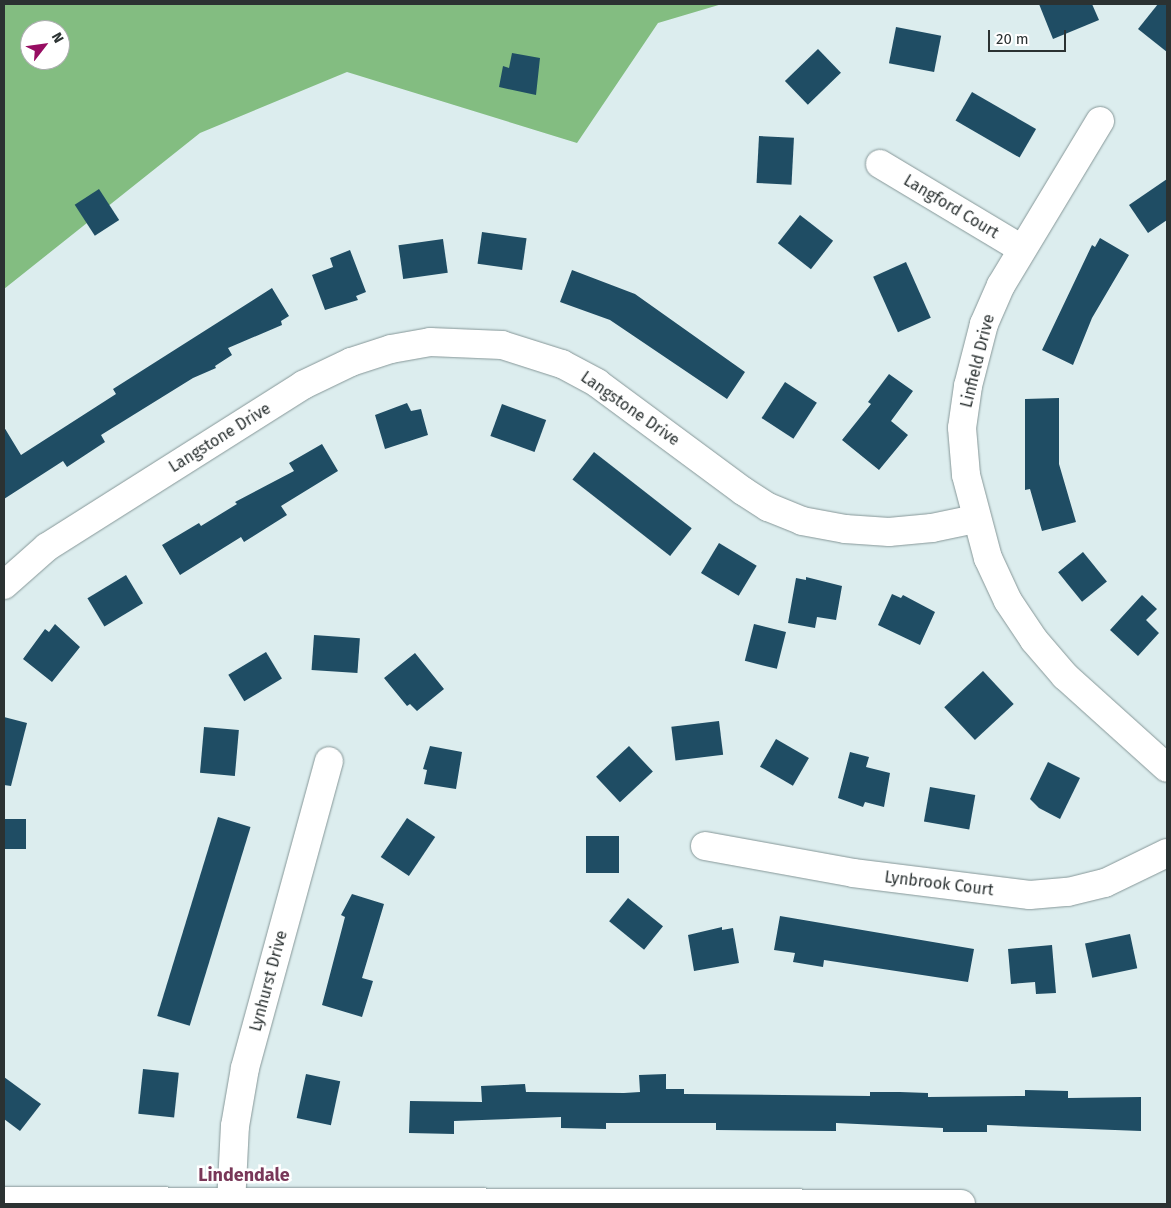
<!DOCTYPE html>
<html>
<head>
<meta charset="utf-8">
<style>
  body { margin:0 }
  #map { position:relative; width:1171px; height:1208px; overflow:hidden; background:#dcedee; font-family:"Fira Sans",sans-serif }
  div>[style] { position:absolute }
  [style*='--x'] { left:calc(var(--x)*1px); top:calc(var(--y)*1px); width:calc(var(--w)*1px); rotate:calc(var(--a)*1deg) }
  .forest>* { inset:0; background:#83bd81 }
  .building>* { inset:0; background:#1f4d64; transform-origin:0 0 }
  .roads { filter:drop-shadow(0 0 1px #869798) drop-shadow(0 0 1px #869798) }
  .street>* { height:28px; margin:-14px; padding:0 14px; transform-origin:14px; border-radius:14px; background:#fff }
  .secondary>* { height:28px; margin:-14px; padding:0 14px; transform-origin:14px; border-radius:14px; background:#fff }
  span { translate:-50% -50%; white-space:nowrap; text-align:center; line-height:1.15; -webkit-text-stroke:5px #fff; paint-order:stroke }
  .street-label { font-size:16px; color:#2b3232 }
  .neighbourhood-label { font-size:18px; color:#783758; font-weight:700 }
  .frame { position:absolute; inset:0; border:5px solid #2b3232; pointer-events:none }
  .north { position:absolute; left:20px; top:20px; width:50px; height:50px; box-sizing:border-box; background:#fff; border:1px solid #aaadad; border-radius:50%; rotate:60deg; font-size:14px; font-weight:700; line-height:20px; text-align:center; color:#2b3232 }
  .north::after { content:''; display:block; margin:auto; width:18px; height:22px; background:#970d62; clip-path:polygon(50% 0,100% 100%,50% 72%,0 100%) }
  .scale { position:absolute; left:988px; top:30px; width:78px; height:22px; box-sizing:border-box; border:2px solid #2b3232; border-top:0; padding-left:6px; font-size:15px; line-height:18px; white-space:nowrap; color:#2b3232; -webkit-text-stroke:4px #fff; paint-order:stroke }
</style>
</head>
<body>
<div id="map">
  <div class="forest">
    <i style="clip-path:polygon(evenodd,4px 4px,722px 4px,658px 23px,577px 143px,347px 72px,200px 133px,4px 289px,4px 4px,30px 30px,60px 30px,60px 60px,30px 60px,30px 30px)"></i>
  </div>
  <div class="building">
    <i style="clip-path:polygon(1039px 4px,1092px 4px,1099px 20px,1053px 39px)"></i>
    <i style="clip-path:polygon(1158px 4px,1167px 4px,1167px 52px,1138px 29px)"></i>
    <i style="left:896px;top:27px;width:46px;height:37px;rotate:11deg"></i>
    <i style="left:818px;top:49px;width:33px;height:46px;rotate:46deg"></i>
    <i style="clip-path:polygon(512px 53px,540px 58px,536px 95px,499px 87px,503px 66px,509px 68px)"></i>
    <i style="left:972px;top:92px;width:74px;height:33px;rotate:30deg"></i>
    <i style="left:759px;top:136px;width:35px;height:47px;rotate:3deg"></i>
    <i style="clip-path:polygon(1167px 179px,1167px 220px,1148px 233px,1129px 205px)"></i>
    <i style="left:99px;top:189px;width:37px;height:29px;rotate:57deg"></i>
    <i style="left:800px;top:215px;width:42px;height:36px;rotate:38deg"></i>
    <i style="left:482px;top:232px;width:45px;height:32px;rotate:8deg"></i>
    <i style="clip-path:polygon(1100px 238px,1129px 255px,1092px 318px,1073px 365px,1042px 350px,1092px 245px,1095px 247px)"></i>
    <i style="left:443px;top:239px;width:34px;height:45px;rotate:82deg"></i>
    <i style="clip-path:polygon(350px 250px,366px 292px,356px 296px,358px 300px,325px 310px,312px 275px,333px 267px,330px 258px)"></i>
    <i style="left:906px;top:262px;width:61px;height:36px;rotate:66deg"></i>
    <i style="clip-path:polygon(572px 270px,635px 294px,745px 372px,727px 399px,610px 320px,560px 302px)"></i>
    <i style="clip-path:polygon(272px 288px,289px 316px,281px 321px,282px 325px,228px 348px,232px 355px,215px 366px,216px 368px,193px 378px,101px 435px,105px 442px,67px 467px,63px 461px,4px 499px,4px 427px,21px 455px,116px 394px,113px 389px)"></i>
    <i style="clip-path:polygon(889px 374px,913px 391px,891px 421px,908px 435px,879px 470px,842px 440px,871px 404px,868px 402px)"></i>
    <i style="left:785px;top:382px;width:38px;height:43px;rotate:33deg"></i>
    <i style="clip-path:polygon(1059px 398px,1059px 464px,1076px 522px,1042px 531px,1030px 489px,1025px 490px,1025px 399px)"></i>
    <i style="clip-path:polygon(407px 403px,411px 411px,421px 409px,428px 435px,385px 449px,375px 415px)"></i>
    <i style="left:502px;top:404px;width:47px;height:34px;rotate:20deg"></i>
    <i style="clip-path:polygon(322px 444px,338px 471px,281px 506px,287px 515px,244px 542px,241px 537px,180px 575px,162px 545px,199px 523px,201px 526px,237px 504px,235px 502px,294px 471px,289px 463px)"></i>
    <i style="left:594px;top:452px;width:124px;height:35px;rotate:38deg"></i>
    <i style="left:719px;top:543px;width:44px;height:35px;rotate:31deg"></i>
    <i style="left:1083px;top:552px;width:38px;height:32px;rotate:51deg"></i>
    <i style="left:126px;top:575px;width:33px;height:45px;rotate:59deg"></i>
    <i style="clip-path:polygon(806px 577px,842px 586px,836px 620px,817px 617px,815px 628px,788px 623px,796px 578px,806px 580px)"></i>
    <i style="clip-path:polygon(892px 594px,901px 598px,903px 595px,935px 612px,920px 645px,878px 625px)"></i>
    <i style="clip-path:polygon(1142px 595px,1157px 609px,1146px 620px,1159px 633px,1138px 656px,1110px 630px)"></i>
    <i style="clip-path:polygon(55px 624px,80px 647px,52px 682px,23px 659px,45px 629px,49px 632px)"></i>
    <i style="left:754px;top:624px;width:33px;height:38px;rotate:14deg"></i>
    <i style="left:314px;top:635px;width:46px;height:35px;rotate:4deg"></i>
    <i style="left:266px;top:652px;width:31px;height:44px;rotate:59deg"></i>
    <i style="clip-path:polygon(415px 653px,444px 689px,417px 711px,410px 704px,407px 706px,384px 678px)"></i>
    <i style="left:983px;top:671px;width:45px;height:53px;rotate:47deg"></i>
    <i style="clip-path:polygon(4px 717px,27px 723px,11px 786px,4px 785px)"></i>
    <i style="left:719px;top:721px;width:34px;height:48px;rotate:83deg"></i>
    <i style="left:204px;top:727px;width:35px;height:46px;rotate:5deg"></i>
    <i style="left:776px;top:739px;width:38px;height:32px;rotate:30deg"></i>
    <i style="clip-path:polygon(430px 746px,462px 752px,456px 789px,424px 784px,427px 770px,423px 769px)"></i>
    <i style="left:629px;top:746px;width:35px;height:45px;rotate:47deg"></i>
    <i style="clip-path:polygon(850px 752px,869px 757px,866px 767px,890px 773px,884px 807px,865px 802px,863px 807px,838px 798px)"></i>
    <i style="clip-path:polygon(1048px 762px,1080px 778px,1060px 819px,1039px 808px,1030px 799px)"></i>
    <i style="left:930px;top:787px;width:46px;height:35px;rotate:10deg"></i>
    <i style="left:218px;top:817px;width:34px;height:208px;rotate:17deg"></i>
    <i style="left:407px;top:818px;width:34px;height:47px;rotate:34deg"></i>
    <i style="left:4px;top:819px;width:22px;height:30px"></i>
    <i style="left:586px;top:836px;width:33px;height:37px"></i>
    <i style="clip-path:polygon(352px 894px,384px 904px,362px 978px,373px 981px,362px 1017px,322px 1005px,345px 917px,341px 915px)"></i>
    <i style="left:628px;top:898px;width:45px;height:30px;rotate:39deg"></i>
    <i style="clip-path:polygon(780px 916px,974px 949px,968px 982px,824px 960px,823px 967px,793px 962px,795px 953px,774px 950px)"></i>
    <i style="clip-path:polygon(722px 927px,722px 930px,733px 928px,739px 963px,694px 971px,688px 935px)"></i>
    <i style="left:1130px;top:934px;width:35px;height:46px;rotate:78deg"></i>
    <i style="clip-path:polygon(1052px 945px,1056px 993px,1036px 994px,1035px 982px,1011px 984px,1008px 949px)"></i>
    <i style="left:143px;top:1069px;width:36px;height:45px;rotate:6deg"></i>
    <i style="left:306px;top:1074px;width:35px;height:45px;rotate:12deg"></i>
    <i style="clip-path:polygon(666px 1074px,666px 1089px,684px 1089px,684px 1094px,870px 1096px,870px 1092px,900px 1092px,928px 1093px,928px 1097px,1025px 1096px,1025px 1090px,1068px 1091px,1068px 1098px,1141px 1097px,1141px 1131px,987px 1125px,987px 1132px,943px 1132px,943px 1128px,836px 1123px,836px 1131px,716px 1130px,716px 1123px,606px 1123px,606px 1129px,561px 1128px,561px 1117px,454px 1121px,454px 1134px,409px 1133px,410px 1101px,482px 1102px,481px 1086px,525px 1084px,526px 1092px,624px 1093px,640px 1092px,639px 1075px)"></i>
    <i style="clip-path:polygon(4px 1077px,41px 1104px,20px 1131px,4px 1119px)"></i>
  </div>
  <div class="roads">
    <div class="street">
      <i style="--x:1100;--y:121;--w:192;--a:121.1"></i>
      <i style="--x:1001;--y:285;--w:43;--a:113.6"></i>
      <i style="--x:984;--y:324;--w:64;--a:104.5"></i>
      <i style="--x:968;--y:386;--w:42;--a:98.1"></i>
      <i style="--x:962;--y:428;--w:47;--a:85.1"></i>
      <i style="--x:966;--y:475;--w:86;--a:75.2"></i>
      <i style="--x:988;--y:558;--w:47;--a:65.1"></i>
      <i style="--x:1008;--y:601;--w:47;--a:56.3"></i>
      <i style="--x:1034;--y:640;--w:48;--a:49.3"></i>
      <i style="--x:1065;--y:676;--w:137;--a:42"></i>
      <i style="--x:880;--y:164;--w:165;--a:30.9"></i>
      <i style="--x:4;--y:585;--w:57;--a:-41.5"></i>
      <i style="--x:47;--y:547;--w:303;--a:-32.3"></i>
      <i style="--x:303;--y:385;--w:53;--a:-25.6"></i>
      <i style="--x:351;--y:362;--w:42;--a:-18"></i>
      <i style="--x:391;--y:349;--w:40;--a:-10"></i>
      <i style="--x:430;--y:342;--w:72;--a:2.4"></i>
      <i style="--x:502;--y:345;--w:63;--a:17.6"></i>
      <i style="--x:562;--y:364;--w:40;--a:28"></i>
      <i style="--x:597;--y:383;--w:182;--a:36.5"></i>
      <i style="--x:743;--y:491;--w:30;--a:33"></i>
      <i style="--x:768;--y:507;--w:37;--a:22"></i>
      <i style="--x:802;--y:521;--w:44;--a:10.5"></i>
      <i style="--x:845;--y:529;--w:44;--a:3.9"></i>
      <i style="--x:889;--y:532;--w:43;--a:-5.3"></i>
      <i style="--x:932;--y:528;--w:44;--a:-11.8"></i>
      <i style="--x:705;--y:846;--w:150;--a:10.3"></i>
      <i style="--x:853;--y:873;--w:178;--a:7.1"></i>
      <i style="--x:1030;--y:895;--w:38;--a:-5"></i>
      <i style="--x:1068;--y:892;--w:38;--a:-14"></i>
      <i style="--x:1105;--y:883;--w:69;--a:-25.8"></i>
      <i style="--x:231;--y:1204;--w:78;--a:-87.1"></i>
      <i style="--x:235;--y:1126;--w:59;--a:-80.2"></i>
      <i style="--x:245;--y:1068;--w:318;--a:-74.7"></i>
    </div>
    <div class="secondary">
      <i style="--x:4;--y:1201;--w:957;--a:0.18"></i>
    </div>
  </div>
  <div class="street-label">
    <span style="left:951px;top:207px;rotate:31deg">Langford Court</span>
    <span style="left:978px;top:361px;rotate:-76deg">Linfield Drive</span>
    <span style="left:630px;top:409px;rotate:35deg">Langstone Drive</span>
    <span style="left:220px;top:438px;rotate:-32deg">Langstone Drive</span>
    <span style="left:939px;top:884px;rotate:7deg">Lynbrook Court</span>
    <span style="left:269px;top:981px;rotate:-75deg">Lynhurst Drive</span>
  </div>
  <div class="neighbourhood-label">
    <span style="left:244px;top:1175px">Lindendale</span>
  </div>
  <div class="frame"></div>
  <div class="north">N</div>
  <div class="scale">20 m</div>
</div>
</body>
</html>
